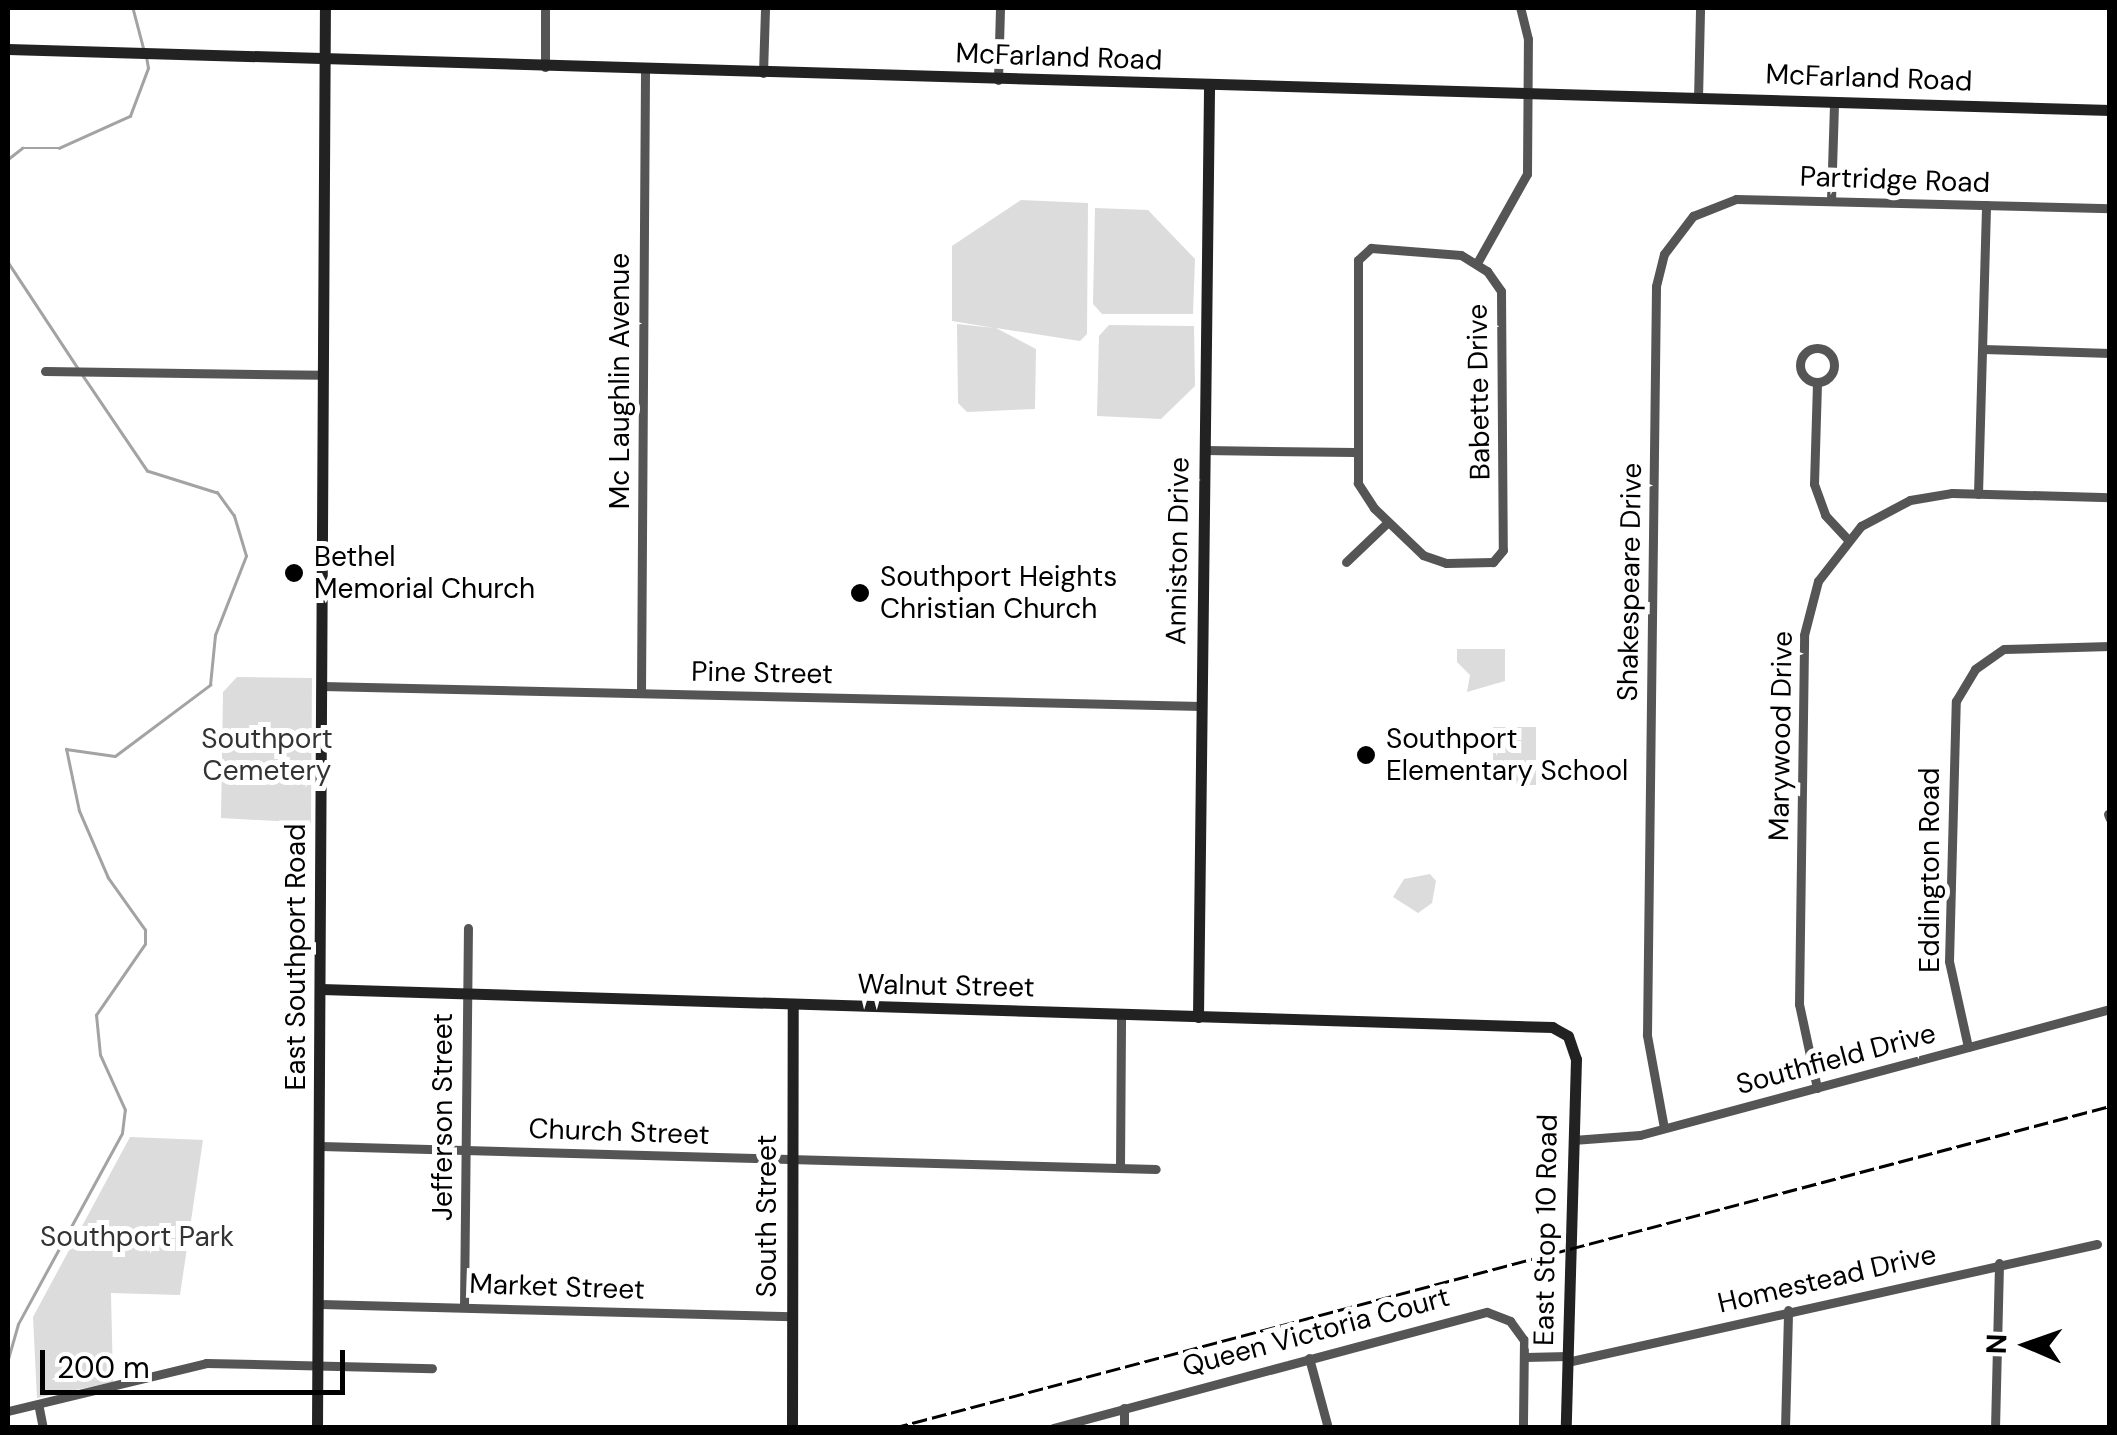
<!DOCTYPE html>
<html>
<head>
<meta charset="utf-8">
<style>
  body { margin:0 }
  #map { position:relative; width:2117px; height:1435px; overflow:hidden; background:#fff; font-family:"DM Sans",sans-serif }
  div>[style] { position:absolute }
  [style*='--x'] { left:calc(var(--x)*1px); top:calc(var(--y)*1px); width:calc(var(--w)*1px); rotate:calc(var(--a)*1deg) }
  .green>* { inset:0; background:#dcdcdc; transform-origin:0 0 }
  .stream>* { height:2.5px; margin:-1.25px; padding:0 1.25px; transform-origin:1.25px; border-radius:1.25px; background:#a3a3a3 }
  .street>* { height:9px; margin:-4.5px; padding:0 4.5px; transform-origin:4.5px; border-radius:4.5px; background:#555 }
  .street>.ring { margin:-4.5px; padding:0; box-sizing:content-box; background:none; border:9px solid #555; border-radius:50% }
  .secondary>* { height:11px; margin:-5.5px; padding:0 5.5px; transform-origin:5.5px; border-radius:5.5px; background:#222 }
  .rail>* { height:2.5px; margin-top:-1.25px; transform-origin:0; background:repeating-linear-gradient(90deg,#000 0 15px,transparent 0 20px) }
  .dots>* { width:28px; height:28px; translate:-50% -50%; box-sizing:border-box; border:5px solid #fff; border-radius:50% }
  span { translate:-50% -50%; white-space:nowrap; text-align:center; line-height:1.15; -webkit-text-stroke:10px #fff; paint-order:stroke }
  .street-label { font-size:28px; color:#000 }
  .poi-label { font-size:28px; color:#000 }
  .left { translate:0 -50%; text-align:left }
  .park-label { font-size:28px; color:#333 }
  .frame { position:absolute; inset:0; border:10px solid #000; pointer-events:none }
  .north { position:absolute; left:1977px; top:1295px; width:100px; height:100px; -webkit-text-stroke:8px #fff; paint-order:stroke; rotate:272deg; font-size:28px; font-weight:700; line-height:40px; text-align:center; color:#000 }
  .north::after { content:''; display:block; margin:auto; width:35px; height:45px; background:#000; clip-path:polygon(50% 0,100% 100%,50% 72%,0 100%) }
  .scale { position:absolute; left:40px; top:1350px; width:305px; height:45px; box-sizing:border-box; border:5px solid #000; border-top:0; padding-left:12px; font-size:30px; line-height:35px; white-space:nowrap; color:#000; -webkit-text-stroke:8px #fff; paint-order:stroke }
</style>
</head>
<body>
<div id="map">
  <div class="green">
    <i style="clip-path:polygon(1021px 200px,1088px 203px,1087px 334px,1080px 341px,996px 328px,1036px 349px,1035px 409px,967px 412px,958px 403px,957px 324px,995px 328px,952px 321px,952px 246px)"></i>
    <i style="clip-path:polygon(1095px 208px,1148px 210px,1195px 259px,1193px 314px,1102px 314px,1093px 304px)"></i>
    <i style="clip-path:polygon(1109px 325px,1194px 326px,1195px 386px,1161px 419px,1097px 416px,1099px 336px)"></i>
    <i style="clip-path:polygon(1457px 649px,1505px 649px,1505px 681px,1467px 692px,1470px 675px,1457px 662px)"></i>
    <i style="clip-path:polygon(237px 677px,312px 678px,311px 823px,221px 818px,223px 692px)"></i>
    <i style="left:1493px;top:727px;width:43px;height:58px"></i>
    <i style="clip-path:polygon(1430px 874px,1436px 881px,1432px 903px,1418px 913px,1393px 897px,1404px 879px)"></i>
    <i style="clip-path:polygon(130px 1137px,203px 1140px,180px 1295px,111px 1293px,113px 1382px,37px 1398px,33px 1317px)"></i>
  </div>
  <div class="stream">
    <i style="--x:133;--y:8;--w:43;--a:75.3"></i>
    <i style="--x:8;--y:159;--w:18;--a:-38"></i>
    <i style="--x:22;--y:148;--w:37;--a:0"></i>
    <i style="--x:59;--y:148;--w:78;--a:-24.3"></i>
    <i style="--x:130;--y:116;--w:51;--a:-69.4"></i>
    <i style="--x:148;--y:68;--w:11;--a:-100"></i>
    <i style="--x:8;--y:262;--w:127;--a:56.6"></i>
    <i style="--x:8;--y:1359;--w:36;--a:-74"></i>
    <i style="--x:18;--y:1324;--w:217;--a:-61.4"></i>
    <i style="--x:122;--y:1133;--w:23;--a:-83"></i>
    <i style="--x:125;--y:1110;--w:60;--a:-114.4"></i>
    <i style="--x:100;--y:1055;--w:40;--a:-95.7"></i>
    <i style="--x:96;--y:1015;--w:86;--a:-55.4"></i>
    <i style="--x:145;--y:944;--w:14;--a:-90"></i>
    <i style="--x:145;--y:930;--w:64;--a:-125.4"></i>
    <i style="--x:108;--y:878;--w:73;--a:-113.4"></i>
    <i style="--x:79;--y:811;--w:63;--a:-101.8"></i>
    <i style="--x:66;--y:749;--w:49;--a:8.1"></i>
    <i style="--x:115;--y:756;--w:119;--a:-36.8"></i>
    <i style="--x:210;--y:685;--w:50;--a:-84.3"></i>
    <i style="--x:215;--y:635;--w:85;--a:-68.6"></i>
    <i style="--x:246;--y:556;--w:42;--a:-106.7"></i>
    <i style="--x:234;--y:516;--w:29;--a:-126"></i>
    <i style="--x:217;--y:493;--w:73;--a:-162.6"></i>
    <i style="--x:147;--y:471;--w:116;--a:-124.1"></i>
  </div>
  <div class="street">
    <i style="--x:545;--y:67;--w:59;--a:-90"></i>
    <i style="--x:763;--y:73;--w:65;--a:-88.2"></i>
    <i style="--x:998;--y:80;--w:72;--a:-88.4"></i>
    <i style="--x:1698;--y:99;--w:91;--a:-88.7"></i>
    <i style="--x:1831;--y:200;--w:97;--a:-88.2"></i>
    <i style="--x:1371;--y:248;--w:90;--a:4.4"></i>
    <i style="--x:1461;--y:255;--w:31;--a:32"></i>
    <i style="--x:1487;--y:271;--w:24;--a:55"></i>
    <i style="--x:1501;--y:291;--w:259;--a:89.6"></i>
    <i style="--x:1503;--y:550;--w:16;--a:130"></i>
    <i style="--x:1493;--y:562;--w:47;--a:178.8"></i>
    <i style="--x:1446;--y:563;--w:24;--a:-161"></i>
    <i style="--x:1423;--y:555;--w:68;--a:-136.2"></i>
    <i style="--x:1374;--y:508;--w:30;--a:-123"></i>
    <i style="--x:1358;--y:483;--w:223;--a:-90"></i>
    <i style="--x:1358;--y:260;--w:18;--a:-43"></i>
    <i style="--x:1477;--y:263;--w:102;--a:-60.7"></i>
    <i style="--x:1527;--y:174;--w:135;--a:-89.6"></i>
    <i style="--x:1528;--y:39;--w:32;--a:-104"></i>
    <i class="ring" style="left:1800px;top:348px;width:25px;height:25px"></i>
    <i style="--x:1983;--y:349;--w:127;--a:1.8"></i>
    <i style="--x:45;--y:371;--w:277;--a:0.8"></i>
    <i style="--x:1817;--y:383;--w:101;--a:91.7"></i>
    <i style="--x:1814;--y:484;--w:33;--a:70"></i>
    <i style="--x:1825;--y:515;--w:33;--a:47"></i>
    <i style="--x:1204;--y:450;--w:151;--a:0.8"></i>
    <i style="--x:1978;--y:494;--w:289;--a:-88.4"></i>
    <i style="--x:1346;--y:562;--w:58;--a:-43.6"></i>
    <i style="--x:322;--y:686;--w:879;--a:1.3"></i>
    <i style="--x:641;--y:693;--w:623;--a:-89.63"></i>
    <i style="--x:2108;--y:814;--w:5;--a:68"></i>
    <i style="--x:1968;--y:1047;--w:88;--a:-102.5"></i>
    <i style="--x:1949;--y:961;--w:260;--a:-88.5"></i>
    <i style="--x:1956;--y:701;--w:37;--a:-59"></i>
    <i style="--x:1975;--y:669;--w:35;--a:-35"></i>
    <i style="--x:2004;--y:649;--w:106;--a:-1.6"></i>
    <i style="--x:1817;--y:1088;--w:86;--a:-102.1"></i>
    <i style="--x:1799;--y:1004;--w:369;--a:-89.2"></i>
    <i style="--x:1804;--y:635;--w:56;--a:-75.5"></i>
    <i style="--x:1818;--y:581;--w:70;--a:-52"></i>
    <i style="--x:1861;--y:526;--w:55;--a:-28"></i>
    <i style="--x:1910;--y:500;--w:43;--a:-9.5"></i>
    <i style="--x:1952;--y:493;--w:158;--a:1.5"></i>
    <i style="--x:1664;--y:1128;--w:95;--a:-100.4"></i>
    <i style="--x:1647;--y:1035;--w:749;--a:-89.31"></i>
    <i style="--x:1656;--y:286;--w:33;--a:-76"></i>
    <i style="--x:1664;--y:254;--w:48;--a:-52.7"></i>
    <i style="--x:1693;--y:216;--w:46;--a:-21.6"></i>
    <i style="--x:1736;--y:199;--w:374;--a:1.4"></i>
    <i style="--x:1573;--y:1140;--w:67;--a:-4.3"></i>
    <i style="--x:1640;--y:1135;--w:487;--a:-15"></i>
    <i style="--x:321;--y:1146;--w:835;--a:1.58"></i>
    <i style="--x:1120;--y:1168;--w:153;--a:-89.6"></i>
    <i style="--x:321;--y:1304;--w:471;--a:1.5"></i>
    <i style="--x:464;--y:1307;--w:379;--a:-89.4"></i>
    <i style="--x:1525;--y:1357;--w:43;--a:-1.3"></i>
    <i style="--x:1309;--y:1358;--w:73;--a:74.8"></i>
    <i style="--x:1567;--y:1362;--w:543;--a:-12.55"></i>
    <i style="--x:39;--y:1408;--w:20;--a:79"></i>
    <i style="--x:8;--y:1411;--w:204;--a:-13.6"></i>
    <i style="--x:206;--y:1363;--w:226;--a:1.3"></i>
    <i style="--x:1053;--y:1428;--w:449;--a:-15"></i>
    <i style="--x:1487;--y:1312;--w:25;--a:21"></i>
    <i style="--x:1510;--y:1321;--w:24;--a:54"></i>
    <i style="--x:1524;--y:1340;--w:88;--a:90.7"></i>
    <i style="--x:1124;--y:1428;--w:20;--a:-90"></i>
    <i style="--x:1785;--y:1428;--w:118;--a:-88.5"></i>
    <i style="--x:1995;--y:1428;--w:165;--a:-88.6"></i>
  </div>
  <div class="secondary">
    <i style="--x:8;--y:49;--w:2103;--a:1.66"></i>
    <i style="--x:321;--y:989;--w:1232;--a:1.77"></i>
    <i style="--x:1552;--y:1027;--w:18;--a:29"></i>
    <i style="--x:1568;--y:1036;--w:24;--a:71"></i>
    <i style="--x:1576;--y:1059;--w:369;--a:91.6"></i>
    <i style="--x:1198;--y:1017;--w:931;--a:-89.32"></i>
    <i style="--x:317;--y:1428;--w:1420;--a:-89.68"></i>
    <i style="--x:792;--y:1428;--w:422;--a:-89.9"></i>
  </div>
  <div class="rail">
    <i style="--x:893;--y:1428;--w:1259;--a:-14.82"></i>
  </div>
  <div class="dots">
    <i style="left:294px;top:573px;background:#000"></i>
    <i style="left:860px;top:593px;background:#000"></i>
    <i style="left:1366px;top:755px;background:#000"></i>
  </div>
  <div class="street-label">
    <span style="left:1059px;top:57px;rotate:2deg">McFarland Road</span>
    <span style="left:1869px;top:78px;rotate:2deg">McFarland Road</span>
    <span style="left:1895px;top:180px;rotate:2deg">Partridge Road</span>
    <span style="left:620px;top:381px;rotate:-90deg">Mc Laughlin Avenue</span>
    <span style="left:1479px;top:392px;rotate:-91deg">Babette Drive</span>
    <span style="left:1178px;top:551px;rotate:-89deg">Anniston Drive</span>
    <span style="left:1630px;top:582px;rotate:-89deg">Shakespeare Drive</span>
    <span style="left:762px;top:673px;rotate:1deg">Pine Street</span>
    <span style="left:1781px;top:736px;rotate:-89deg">Marywood Drive</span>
    <span style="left:1930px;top:870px;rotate:-90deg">Eddington Road</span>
    <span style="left:296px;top:957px;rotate:-90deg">East Southport Road</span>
    <span style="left:946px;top:986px;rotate:1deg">Walnut Street</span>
    <span style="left:1836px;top:1059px;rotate:-15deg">Southfield Drive</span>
    <span style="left:443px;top:1117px;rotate:-90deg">Jefferson Street</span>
    <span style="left:619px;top:1132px;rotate:2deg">Church Street</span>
    <span style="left:767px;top:1216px;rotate:-90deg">South Street</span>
    <span style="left:1546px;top:1230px;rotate:-89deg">East Stop 10 Road</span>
    <span style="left:1827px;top:1279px;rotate:-13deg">Homestead Drive</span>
    <span style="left:557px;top:1287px;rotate:2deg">Market Street</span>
    <span style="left:1316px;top:1332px;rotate:-15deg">Queen Victoria Court</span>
  </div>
  <div class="poi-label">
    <span class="left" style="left:314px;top:573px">Bethel<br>Memorial Church</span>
    <span class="left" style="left:880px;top:593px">Southport Heights<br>Christian Church</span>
    <span class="left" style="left:1386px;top:755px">Southport<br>Elementary School</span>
  </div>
  <div class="park-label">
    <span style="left:267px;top:755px">Southport<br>Cemetery</span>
    <span style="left:137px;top:1237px">Southport Park</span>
  </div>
  <div class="frame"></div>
  <div class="north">N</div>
  <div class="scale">200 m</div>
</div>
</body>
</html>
